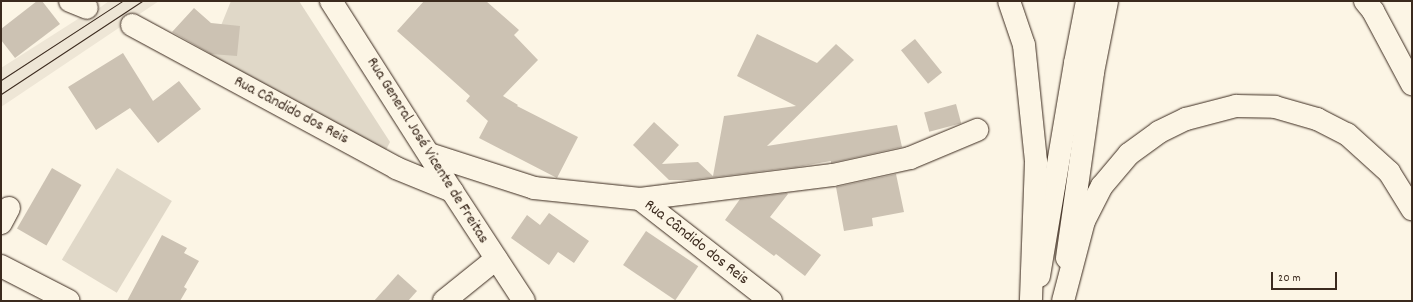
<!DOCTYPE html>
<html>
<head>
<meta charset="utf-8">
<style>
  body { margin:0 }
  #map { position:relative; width:1413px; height:302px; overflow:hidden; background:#fcf5e5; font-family:Dekko,sans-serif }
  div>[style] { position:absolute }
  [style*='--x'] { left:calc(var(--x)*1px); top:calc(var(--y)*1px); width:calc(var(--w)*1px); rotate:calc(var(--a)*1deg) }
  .built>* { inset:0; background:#eee6d6 }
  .green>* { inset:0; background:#e0d8c8; transform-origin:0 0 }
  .building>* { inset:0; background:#ccc2b3; transform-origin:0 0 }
  .roads { filter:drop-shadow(0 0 1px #3b2a1e) drop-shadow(0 0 1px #3b2a1e) }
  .minor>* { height:22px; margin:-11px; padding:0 11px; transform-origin:11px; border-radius:11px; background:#fcf5e5 }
  .major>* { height:22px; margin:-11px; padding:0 11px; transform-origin:11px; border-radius:11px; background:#fcf5e5 }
  .highway>* { height:22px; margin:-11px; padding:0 11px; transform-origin:11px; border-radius:11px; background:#fcf5e5 }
  .tram>* { height:1px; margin:-0.5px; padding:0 0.5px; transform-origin:0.5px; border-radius:0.5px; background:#3b2a1e }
  span { translate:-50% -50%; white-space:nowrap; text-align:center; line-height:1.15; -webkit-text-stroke:4px #fcf5e5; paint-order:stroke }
  .street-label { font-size:16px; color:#3b2a1e }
  .frame { position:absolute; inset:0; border:2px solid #3b2a1e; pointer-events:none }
  .scale { position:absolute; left:1271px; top:272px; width:66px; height:18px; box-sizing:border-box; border:2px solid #3b2a1e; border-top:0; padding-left:5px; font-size:12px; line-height:14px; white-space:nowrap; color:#3b2a1e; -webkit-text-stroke:3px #fcf5e5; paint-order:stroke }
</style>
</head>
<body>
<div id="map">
  <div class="built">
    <i style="clip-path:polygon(109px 1px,159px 1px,1px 107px,1px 68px,81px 17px,83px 20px)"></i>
  </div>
  <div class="green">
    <i style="clip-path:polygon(231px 1px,299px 1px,390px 142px,386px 150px,209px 55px)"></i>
    <i style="left:117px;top:168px;width:64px;height:107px;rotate:31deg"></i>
  </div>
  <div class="building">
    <i style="clip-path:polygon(37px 1px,42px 1px,60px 24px,15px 58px,1px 40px,1px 29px)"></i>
    <i style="clip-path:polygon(424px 1px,486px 1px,519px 30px,514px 35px,538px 60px,503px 96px,518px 105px,517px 106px,578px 137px,557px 178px,479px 138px,488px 121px,466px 101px,470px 96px,397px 31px)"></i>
    <i style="clip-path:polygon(194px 8px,211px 23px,240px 26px,237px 56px,211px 54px,172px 32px)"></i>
    <i style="clip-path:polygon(757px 34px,817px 63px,836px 44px,854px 60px,767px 146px,897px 125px,902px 147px,831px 163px,831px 161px,797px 167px,692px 180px,669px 180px,633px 145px,654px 122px,679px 145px,662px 164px,698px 162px,713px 176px,724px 116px,796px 106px,737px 76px)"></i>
    <i style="left:915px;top:39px;width:43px;height:18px;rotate:51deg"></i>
    <i style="clip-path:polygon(123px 53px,153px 101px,179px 81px,201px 109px,158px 143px,130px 108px,96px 130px,68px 87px)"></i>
    <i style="left:956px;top:104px;width:20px;height:33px;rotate:75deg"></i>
    <i style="left:52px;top:168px;width:34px;height:70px;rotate:30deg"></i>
    <i style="clip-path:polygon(896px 174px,904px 212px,872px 218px,873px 226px,844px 231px,836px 187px)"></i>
    <i style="clip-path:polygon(787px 193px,788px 194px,770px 217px,821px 255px,805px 276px,776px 254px,774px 256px,725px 220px,740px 199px)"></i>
    <i style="clip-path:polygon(549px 213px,589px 241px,574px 263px,558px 252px,549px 265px,511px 238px,527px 215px,540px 225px)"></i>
    <i style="left:646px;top:231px;width:63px;height:41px;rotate:34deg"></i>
    <i style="clip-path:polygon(162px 235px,187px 248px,184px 253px,199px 261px,184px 287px,187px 289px,180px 301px,127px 301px)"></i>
    <i style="clip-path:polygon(398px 274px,417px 291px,408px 301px,374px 301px)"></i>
  </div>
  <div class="roads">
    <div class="minor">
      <i style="--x:70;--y:1;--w:18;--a:22"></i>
      <i style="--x:132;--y:25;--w:300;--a:28.4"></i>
      <i style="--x:396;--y:168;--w:61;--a:22.3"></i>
      <i style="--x:429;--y:154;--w:110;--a:17.9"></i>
      <i style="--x:534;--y:188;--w:107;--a:5.9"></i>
      <i style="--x:640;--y:199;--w:166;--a:37.9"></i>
      <i style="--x:640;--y:199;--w:194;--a:-7.1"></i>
      <i style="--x:833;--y:175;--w:79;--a:-12.4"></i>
      <i style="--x:910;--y:158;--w:73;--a:-22.7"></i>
      <i style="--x:1;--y:223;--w:17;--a:-62"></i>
      <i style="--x:1;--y:266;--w:76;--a:27.2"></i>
      <i style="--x:444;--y:301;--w:67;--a:-38.9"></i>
    </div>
    <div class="major">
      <i style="--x:331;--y:1;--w:225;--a:57.5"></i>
      <i style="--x:452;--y:191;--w:131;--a:56.8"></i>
      <i style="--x:1067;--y:258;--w:188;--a:-82"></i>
      <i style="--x:1093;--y:72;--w:72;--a:-78.8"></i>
      <i style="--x:1039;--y:276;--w:216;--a:-80.4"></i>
      <i style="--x:1075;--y:63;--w:63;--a:-79"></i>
    </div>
    <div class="highway">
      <i style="--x:1009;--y:1;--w:46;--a:71.2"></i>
      <i style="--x:1024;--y:45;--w:118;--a:84.1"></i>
      <i style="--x:1036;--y:162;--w:139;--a:92.1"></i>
      <i style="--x:1365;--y:1;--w:13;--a:51"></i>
      <i style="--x:1373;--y:11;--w:83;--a:61.9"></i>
      <i style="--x:1063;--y:301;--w:83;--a:-75.3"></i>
      <i style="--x:1084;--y:221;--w:39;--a:-63"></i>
      <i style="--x:1102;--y:186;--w:42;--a:-49.8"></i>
      <i style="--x:1129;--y:154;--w:37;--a:-36"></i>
      <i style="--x:1159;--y:132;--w:30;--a:-26"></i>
      <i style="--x:1186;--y:119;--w:52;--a:-14.6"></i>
      <i style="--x:1236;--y:106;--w:39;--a:1"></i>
      <i style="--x:1275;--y:107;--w:44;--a:15.9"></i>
      <i style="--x:1317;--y:119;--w:34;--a:27"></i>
      <i style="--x:1347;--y:134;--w:57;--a:42.1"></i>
      <i style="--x:1389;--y:172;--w:44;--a:58.1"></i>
    </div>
  </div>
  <div class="tram">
    <i style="--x:1;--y:80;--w:145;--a:-33.1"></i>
    <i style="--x:1;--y:94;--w:169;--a:-33.4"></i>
  </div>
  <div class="street-label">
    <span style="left:291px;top:111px;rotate:28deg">Rua Cândido dos Reis</span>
    <span style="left:427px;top:151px;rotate:58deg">Rua General José Vicente de Freitas</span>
    <span style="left:696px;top:243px;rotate:38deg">Rua Cândido dos Reis</span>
  </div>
  <div class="frame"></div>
  <div class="scale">20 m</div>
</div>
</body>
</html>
